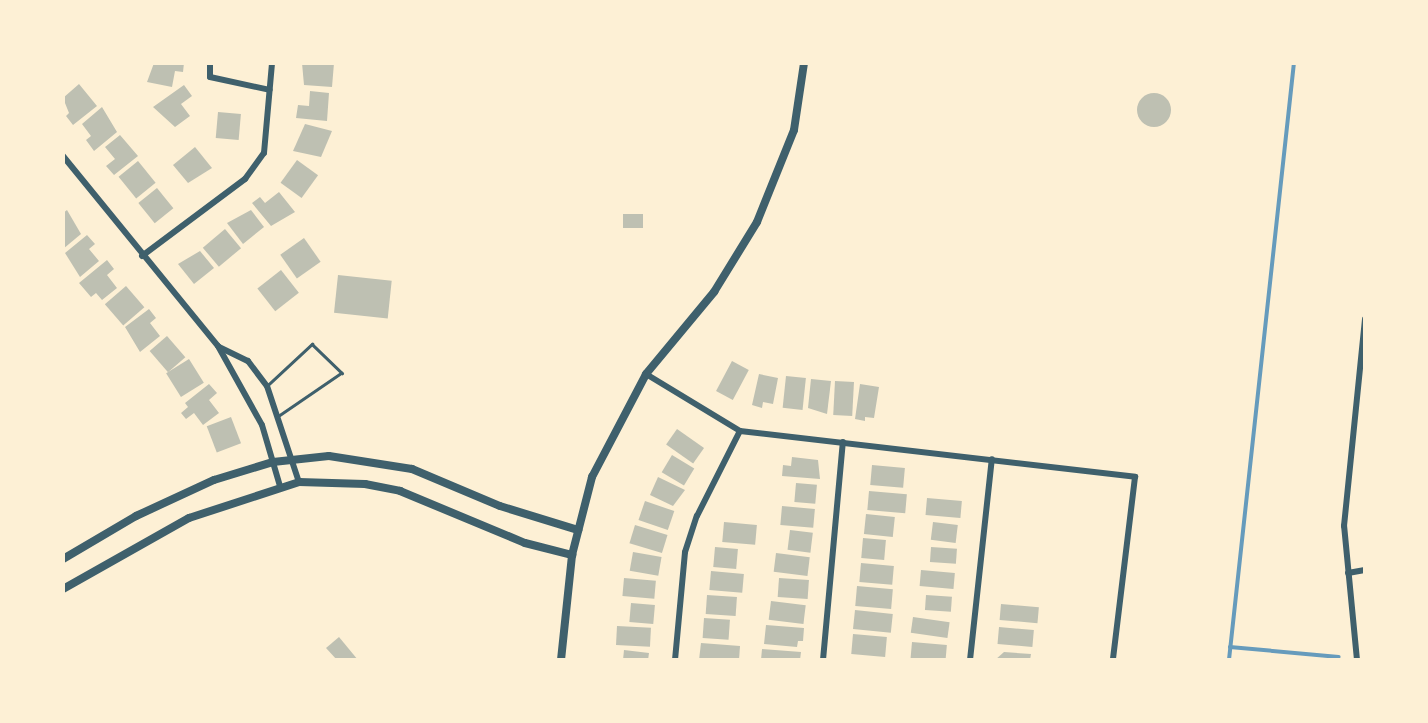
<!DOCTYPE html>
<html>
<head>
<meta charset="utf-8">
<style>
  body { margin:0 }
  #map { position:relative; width:1428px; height:723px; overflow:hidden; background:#fdf0d5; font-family:"Source Serif 4",serif }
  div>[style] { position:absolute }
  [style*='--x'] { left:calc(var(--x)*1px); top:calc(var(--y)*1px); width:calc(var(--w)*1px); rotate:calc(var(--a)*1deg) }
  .stream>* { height:3.5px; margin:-1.75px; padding:0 1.75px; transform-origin:1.75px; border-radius:1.75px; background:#669bbc }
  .building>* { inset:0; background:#bec0b2; transform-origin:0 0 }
  .round { border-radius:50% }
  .service>* { height:2.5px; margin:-1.25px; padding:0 1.25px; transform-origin:1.25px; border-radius:1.25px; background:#3f606c }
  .minor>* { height:6px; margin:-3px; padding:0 3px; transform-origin:3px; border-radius:3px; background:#3f606c }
  .tertiary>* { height:8px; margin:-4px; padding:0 4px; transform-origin:4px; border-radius:4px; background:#3f606c }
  span { translate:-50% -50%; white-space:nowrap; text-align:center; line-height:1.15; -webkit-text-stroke:7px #fdf0d5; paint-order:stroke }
  .frame { position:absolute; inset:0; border:65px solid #fdf0d5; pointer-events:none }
</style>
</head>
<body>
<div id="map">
  <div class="stream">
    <i style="--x:1230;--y:647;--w:109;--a:5.2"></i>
    <i style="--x:1229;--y:660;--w:601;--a:-83.79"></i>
  </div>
  <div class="building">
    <i style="clip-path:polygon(154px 63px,184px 63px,183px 72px,175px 71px,172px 87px,147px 82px)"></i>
    <i style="clip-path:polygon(302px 63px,334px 63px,332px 87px,304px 85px)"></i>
    <i style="clip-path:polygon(79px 84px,97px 106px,73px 125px,66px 116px,69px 113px,63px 98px)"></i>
    <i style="clip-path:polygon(184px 85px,192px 96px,181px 104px,190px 116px,175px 127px,153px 107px)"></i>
    <i style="clip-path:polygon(310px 91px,329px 93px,327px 121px,296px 118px,298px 105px,309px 106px)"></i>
    <i class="round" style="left:1137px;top:93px;width:34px;height:34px"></i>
    <i style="clip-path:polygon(102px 107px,117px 132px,94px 151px,86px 140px,91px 136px,82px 124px)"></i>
    <i style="left:218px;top:112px;width:23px;height:26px;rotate:5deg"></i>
    <i style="clip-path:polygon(305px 124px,332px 131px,321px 157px,293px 151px)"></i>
    <i style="clip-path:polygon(120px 135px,138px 156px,114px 175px,106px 166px,115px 159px,105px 147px)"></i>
    <i style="clip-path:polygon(195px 147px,212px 168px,188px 183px,173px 165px)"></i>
    <i style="left:297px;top:160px;width:26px;height:28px;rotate:36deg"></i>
    <i style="left:138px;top:161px;width:28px;height:25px;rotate:51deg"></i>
    <i style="left:157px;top:188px;width:26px;height:24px;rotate:51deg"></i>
    <i style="clip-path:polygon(279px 192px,295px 212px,271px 226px,252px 203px,260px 197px,265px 203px)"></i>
    <i style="clip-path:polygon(67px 210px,81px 234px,63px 249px,63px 213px)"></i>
    <i style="clip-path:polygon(251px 210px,264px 227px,243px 244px,227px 223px)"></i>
    <i style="left:643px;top:214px;width:14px;height:20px;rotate:90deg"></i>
    <i style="left:225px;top:229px;width:25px;height:29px;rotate:50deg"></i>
    <i style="clip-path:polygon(87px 235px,95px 244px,89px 249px,99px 261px,80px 277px,65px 253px)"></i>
    <i style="left:304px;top:238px;width:29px;height:29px;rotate:55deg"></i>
    <i style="clip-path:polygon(200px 251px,214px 268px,194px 284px,178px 264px)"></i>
    <i style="clip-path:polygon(107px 260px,114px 269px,107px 275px,117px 288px,102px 300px,96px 293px,91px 297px,79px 283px)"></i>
    <i style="left:281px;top:270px;width:29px;height:30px;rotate:52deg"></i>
    <i style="left:338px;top:275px;width:54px;height:38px;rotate:6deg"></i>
    <i style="left:126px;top:286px;width:28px;height:28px;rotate:49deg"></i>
    <i style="clip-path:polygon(149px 309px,156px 318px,150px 323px,160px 336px,140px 352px,125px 327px)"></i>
    <i style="left:167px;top:336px;width:28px;height:23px;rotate:49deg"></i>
    <i style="left:189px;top:359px;width:28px;height:27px;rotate:58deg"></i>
    <i style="left:732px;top:361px;width:19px;height:34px;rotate:28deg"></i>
    <i style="clip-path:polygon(759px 374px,778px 378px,773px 404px,763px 402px,762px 408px,752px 405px)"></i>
    <i style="left:786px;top:376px;width:20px;height:32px;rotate:6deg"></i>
    <i style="clip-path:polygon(811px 379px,831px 381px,827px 414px,808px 408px)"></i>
    <i style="left:835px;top:381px;width:19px;height:34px;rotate:3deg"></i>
    <i style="clip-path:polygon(209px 384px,217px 393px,209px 400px,219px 413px,203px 425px,194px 413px,186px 419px,181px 413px,188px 407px,185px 403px)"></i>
    <i style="clip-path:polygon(860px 384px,879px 387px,874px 418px,865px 417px,865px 421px,855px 419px)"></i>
    <i style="left:231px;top:417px;width:28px;height:26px;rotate:69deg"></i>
    <i style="left:677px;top:429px;width:33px;height:19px;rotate:35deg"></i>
    <i style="left:672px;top:455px;width:26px;height:20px;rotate:31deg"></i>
    <i style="clip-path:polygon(792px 457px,818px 460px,820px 479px,782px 476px,783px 465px,791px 466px)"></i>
    <i style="left:872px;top:465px;width:33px;height:20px;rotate:5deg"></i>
    <i style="clip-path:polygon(658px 477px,685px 490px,673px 506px,650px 495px)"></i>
    <i style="left:796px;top:483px;width:21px;height:19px;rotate:5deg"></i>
    <i style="left:869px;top:491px;width:38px;height:19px;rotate:5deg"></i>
    <i style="left:927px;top:498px;width:35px;height:17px;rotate:5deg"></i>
    <i style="left:645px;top:501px;width:31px;height:20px;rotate:19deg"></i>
    <i style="left:782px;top:506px;width:33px;height:19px;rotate:5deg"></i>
    <i style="left:866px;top:514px;width:29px;height:20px;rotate:6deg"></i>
    <i style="left:724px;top:522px;width:33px;height:20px;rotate:5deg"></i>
    <i style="left:933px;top:522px;width:25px;height:18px;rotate:7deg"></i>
    <i style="left:635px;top:525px;width:34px;height:19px;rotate:17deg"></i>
    <i style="left:790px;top:530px;width:23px;height:20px;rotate:7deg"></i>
    <i style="left:863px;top:538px;width:23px;height:20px;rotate:5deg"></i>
    <i style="left:715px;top:547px;width:23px;height:20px;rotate:5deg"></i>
    <i style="left:931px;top:547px;width:26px;height:15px;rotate:4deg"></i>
    <i style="left:633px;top:552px;width:29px;height:19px;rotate:10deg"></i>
    <i style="left:776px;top:553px;width:34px;height:19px;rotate:7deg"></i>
    <i style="left:861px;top:563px;width:33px;height:19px;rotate:5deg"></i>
    <i style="left:921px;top:570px;width:34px;height:16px;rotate:5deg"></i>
    <i style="left:711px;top:571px;width:33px;height:19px;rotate:5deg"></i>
    <i style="left:624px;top:578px;width:32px;height:18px;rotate:5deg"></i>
    <i style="left:779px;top:578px;width:30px;height:19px;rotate:4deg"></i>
    <i style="left:857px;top:586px;width:36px;height:20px;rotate:5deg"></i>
    <i style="left:707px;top:595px;width:30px;height:19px;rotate:4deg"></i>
    <i style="left:926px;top:595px;width:26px;height:15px;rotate:4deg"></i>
    <i style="left:771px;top:601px;width:35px;height:19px;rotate:7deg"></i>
    <i style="left:631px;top:603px;width:24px;height:19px;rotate:5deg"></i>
    <i style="left:1001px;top:604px;width:38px;height:16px;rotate:5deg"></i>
    <i style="left:855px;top:610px;width:38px;height:19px;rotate:6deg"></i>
    <i style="left:913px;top:617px;width:37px;height:16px;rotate:8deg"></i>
    <i style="left:704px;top:618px;width:26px;height:20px;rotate:4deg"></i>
    <i style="clip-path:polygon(766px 625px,804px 628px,803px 641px,798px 641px,797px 647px,764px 644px)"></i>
    <i style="left:617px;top:626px;width:34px;height:19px;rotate:3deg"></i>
    <i style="left:999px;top:627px;width:35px;height:17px;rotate:5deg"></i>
    <i style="left:853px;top:634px;width:34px;height:20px;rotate:5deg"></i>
    <i style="clip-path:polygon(339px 637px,358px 660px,337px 660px,326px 648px)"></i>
    <i style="left:912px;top:642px;width:35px;height:16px;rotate:5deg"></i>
    <i style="clip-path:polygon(701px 643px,740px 646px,739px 660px,699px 660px)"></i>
    <i style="clip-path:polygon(762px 649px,801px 652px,800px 660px,761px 660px)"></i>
    <i style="clip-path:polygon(624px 650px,649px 653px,648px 660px,623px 660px)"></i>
    <i style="clip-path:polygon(1004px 652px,1031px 654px,1030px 660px,995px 660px)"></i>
  </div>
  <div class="service">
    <i style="--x:269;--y:384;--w:59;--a:-42.9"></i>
    <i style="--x:312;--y:344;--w:42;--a:44"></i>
    <i style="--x:342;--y:373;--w:76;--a:145.7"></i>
  </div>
  <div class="minor">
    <i style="--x:210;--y:63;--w:14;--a:90"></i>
    <i style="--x:210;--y:77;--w:61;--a:12.2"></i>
    <i style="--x:63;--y:156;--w:245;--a:50.8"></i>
    <i style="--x:218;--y:346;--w:90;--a:60.9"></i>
    <i style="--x:262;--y:425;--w:64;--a:73.6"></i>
    <i style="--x:142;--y:256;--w:129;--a:-36.8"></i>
    <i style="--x:245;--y:179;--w:32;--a:-54"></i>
    <i style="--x:264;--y:153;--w:90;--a:-84.9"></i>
    <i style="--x:219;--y:347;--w:32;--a:26"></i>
    <i style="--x:248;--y:361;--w:31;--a:53"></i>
    <i style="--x:267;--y:386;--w:101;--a:71.6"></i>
    <i style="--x:646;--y:374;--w:110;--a:31.2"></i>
    <i style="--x:740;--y:431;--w:398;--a:6.6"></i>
    <i style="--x:1135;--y:477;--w:184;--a:96.9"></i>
    <i style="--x:1348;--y:573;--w:17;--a:-10"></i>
    <i style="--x:675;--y:660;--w:108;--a:-84.7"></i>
    <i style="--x:685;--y:552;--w:38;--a:-72"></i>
    <i style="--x:697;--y:516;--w:95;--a:-63.2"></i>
    <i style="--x:823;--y:660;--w:219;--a:-84.8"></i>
    <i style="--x:970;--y:660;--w:202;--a:-83.8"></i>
    <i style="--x:1357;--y:660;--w:135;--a:-95.5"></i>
    <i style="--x:1344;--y:526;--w:208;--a:-84.2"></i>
  </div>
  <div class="tertiary">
    <i style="--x:63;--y:559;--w:85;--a:-30.5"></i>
    <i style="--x:136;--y:516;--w:86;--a:-24.8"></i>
    <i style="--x:214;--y:480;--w:62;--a:-17"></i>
    <i style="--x:273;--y:462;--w:56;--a:-6.1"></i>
    <i style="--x:329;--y:456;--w:84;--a:8.9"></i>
    <i style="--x:412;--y:469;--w:95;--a:22.8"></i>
    <i style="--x:500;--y:506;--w:82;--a:17.1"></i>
    <i style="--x:63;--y:589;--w:145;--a:-29.4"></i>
    <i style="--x:189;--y:518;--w:116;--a:-18.1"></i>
    <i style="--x:299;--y:482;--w:66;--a:1.7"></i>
    <i style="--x:365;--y:484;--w:36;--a:11"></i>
    <i style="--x:400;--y:491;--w:135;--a:22.6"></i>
    <i style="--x:525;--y:543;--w:49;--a:14.3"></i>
    <i style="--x:561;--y:660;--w:106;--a:-84"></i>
    <i style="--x:572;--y:555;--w:81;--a:-75.6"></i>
    <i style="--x:592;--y:477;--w:116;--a:-62.3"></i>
    <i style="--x:646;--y:374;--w:107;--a:-50.3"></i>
    <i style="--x:714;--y:292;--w:82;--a:-58.4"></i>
    <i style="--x:757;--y:222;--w:99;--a:-68.1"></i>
    <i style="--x:794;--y:130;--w:68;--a:-81.5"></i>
  </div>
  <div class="frame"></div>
</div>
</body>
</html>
